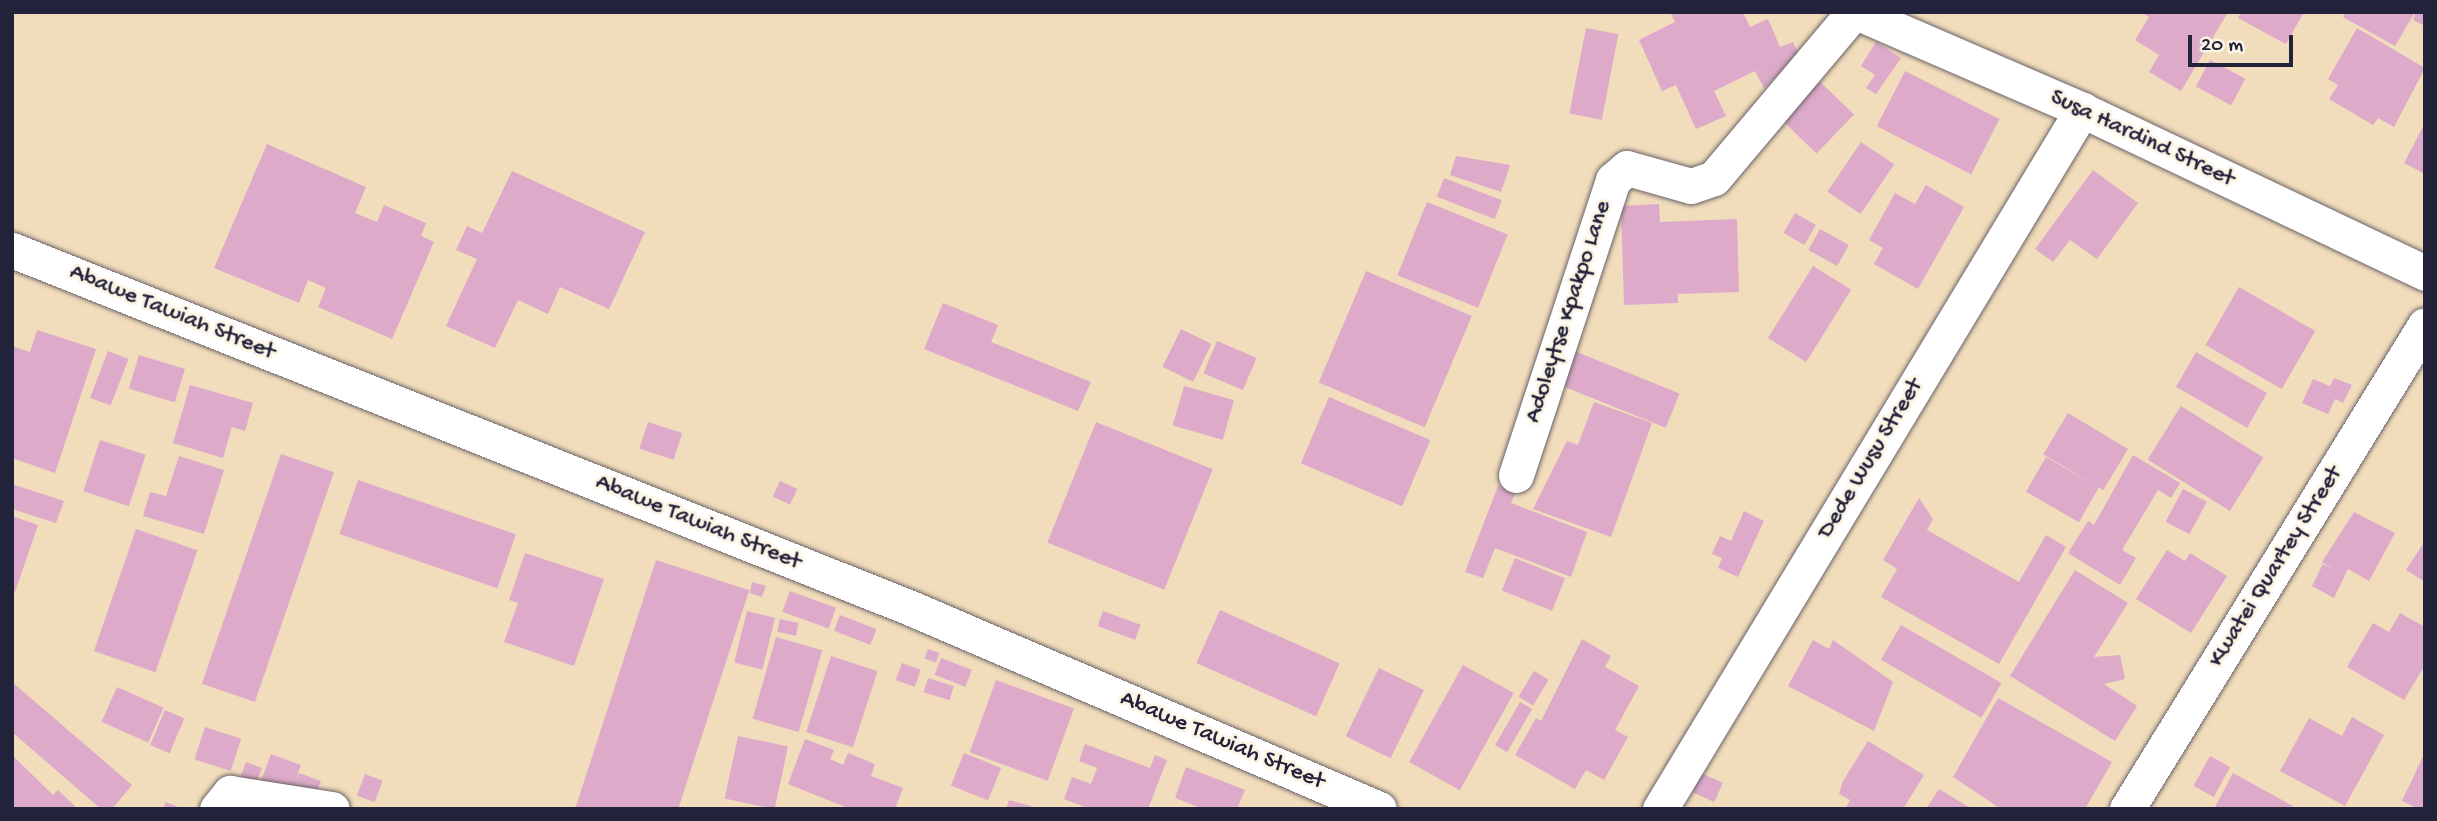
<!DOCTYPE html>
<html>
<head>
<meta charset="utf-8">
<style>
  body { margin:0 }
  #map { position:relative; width:2437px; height:821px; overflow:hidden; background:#f1dcbb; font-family:"Gochi Hand",sans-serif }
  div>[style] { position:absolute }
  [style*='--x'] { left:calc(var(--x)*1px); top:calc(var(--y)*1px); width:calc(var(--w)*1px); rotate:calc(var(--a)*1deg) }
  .building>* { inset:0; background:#ddaac9; transform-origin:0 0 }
  .roads { filter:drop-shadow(0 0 2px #6a6368) drop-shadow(0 0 2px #6a6368) }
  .minor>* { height:35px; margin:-17.5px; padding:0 17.5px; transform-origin:17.5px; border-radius:17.5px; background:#fff }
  span { translate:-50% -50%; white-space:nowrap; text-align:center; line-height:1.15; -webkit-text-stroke:6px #fcf5e5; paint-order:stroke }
  .street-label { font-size:24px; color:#22223b }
  .frame { position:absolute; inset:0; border:14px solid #22223b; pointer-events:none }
  .scale { position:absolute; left:2188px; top:35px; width:105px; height:32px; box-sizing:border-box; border:4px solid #22223b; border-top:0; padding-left:9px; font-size:21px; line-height:24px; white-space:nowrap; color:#22223b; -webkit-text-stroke:5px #fcf5e5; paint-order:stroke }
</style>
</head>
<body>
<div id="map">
  <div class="building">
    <i style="clip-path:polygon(1670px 12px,1743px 12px,1750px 27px,1768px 19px,1780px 47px,1793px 42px,1799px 55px,1764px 88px,1755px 71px,1714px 91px,1726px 116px,1696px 129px,1676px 85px,1662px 91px,1639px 40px,1675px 22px)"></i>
    <i style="clip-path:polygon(2141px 12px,2228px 12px,2181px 91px,2149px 72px,2159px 55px,2135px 40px,2149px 17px)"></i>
    <i style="clip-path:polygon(2241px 12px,2304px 12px,2286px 44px,2238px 18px)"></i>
    <i style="clip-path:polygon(2346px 12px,2415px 12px,2395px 46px,2343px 17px)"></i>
    <i style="clip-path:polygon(2416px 12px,2425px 12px,2425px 26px,2413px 20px)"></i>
    <i style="left:1586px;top:28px;width:33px;height:87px;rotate:11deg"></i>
    <i style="clip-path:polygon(2357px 28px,2425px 68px,2394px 127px,2378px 118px,2373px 125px,2329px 99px,2338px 85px,2328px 79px)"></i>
    <i style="clip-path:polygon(1876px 42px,1901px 58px,1876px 94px,1866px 88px,1875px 75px,1861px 66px)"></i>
    <i style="left:2210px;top:60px;width:40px;height:30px;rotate:28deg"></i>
    <i style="left:1905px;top:71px;width:106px;height:62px;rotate:27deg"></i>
    <i style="left:1813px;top:75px;width:57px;height:54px;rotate:44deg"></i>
    <i style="clip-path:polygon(2425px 123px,2425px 174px,2404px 163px)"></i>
    <i style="left:1861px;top:142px;width:40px;height:60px;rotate:34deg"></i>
    <i style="clip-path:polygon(267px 144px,366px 187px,355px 213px,377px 222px,384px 205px,426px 223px,421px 236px,434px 242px,392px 339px,318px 307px,326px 288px,308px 280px,299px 303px,214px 268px)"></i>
    <i style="clip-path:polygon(1456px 156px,1510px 165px,1501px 192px,1450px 175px)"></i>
    <i style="clip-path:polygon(2093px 170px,2138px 203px,2097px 259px,2070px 240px,2053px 262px,2035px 249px)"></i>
    <i style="clip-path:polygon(512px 171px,645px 232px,609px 309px,560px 287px,548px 314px,518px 300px,495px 348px,446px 326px,477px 259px,456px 250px,467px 226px,482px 233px)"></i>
    <i style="left:1444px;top:178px;width:62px;height:20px;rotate:21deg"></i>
    <i style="clip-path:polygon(1926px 185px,1964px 207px,1918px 289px,1874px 264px,1883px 248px,1869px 240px,1895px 193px,1915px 204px)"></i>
    <i style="left:1427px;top:202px;width:87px;height:79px;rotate:22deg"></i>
    <i style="clip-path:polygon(1659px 204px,1660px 222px,1737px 219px,1739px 292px,1678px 294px,1678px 303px,1624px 305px,1621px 206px)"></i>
    <i style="left:1795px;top:213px;width:24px;height:23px;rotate:30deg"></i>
    <i style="left:1820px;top:229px;width:33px;height:24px;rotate:29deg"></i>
    <i style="left:1813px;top:266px;width:45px;height:85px;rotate:32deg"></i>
    <i style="left:1366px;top:271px;width:115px;height:121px;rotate:23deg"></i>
    <i style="left:2239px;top:287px;width:88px;height:67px;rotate:30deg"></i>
    <i style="clip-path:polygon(943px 303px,998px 325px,991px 342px,1091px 382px,1078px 411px,924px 349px)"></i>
    <i style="left:1181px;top:329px;width:34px;height:42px;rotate:26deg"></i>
    <i style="clip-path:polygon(37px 330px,96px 349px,55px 473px,12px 458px,12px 346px,30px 352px)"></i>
    <i style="left:1217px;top:341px;width:43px;height:35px;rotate:23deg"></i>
    <i style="left:1572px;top:350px;width:116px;height:37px;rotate:22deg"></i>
    <i style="left:108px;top:351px;width:22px;height:50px;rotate:21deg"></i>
    <i style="left:2196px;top:352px;width:82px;height:40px;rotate:30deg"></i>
    <i style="left:139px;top:355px;width:48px;height:35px;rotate:17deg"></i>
    <i style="clip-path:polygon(2334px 378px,2352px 385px,2343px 403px,2335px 399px,2328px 414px,2302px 403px,2313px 379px,2330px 386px)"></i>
    <i style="clip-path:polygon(190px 385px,253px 403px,245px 431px,232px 427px,223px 458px,173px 443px)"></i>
    <i style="left:1184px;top:386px;width:52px;height:41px;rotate:16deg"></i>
    <i style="left:1329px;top:397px;width:110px;height:72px;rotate:23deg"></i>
    <i style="clip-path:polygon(1594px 402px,1652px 423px,1611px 537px,1533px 509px,1567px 441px,1578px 445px)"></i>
    <i style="left:2181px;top:406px;width:97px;height:63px;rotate:32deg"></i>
    <i style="left:2068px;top:413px;width:70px;height:48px;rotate:31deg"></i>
    <i style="left:648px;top:422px;width:36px;height:28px;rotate:18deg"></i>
    <i style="left:1096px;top:422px;width:126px;height:130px;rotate:22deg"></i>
    <i style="left:100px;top:440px;width:48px;height:54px;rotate:18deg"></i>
    <i style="left:281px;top:454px;width:56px;height:243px;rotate:19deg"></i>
    <i style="clip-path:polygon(2133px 455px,2180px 483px,2171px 498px,2158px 490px,2122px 550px,2136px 558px,2120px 585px,2068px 553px,2088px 521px,2094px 525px)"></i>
    <i style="clip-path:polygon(179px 456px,224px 470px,204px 534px,143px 516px,150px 492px,166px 496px)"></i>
    <i style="left:2046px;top:457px;width:61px;height:40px;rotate:30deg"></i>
    <i style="left:358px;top:480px;width:167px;height:57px;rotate:19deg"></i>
    <i style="left:780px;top:481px;width:19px;height:17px;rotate:25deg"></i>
    <i style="clip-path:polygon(12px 484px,64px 501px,56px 523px,12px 509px)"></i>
    <i style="clip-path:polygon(1498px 486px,1515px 493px,1511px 503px,1587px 532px,1571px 577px,1495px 548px,1483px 578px,1465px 572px)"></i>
    <i style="left:2183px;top:489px;width:27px;height:37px;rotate:28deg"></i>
    <i style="clip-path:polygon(1919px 498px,1933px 519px,1927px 530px,2019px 582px,2046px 535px,2066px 547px,1999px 664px,1881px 597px,1897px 569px,1883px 560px)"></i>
    <i style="clip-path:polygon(1744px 511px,1764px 521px,1738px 577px,1718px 568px,1722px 558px,1712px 554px,1720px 536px,1731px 541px)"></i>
    <i style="clip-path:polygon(2354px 512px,2395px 533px,2369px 581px,2348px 569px,2334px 598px,2312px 586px,2323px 564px,2333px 569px,2322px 562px)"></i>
    <i style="clip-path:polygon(12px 516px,38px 525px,15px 592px,12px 591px)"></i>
    <i style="left:136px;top:529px;width:65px;height:129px;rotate:19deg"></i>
    <i style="clip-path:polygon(2425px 541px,2425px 582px,2406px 570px)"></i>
    <i style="clip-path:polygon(2167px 550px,2185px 561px,2190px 553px,2227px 576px,2191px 633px,2136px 599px)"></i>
    <i style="clip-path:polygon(525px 553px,604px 579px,574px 666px,504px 642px,518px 603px,509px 600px)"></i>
    <i style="left:1515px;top:558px;width:54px;height:35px;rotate:22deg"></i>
    <i style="left:656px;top:560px;width:98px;height:263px;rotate:18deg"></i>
    <i style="clip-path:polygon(2075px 570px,2128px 603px,2094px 657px,2120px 655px,2125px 679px,2104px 684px,2137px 706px,2115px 741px,2010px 676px)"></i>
    <i style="clip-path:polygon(752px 582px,766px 586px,762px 597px,750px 593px)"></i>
    <i style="left:790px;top:591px;width:49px;height:22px;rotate:20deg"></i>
    <i style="left:1220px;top:610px;width:131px;height:58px;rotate:24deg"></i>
    <i style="left:747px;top:611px;width:29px;height:53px;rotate:14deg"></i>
    <i style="left:1103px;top:611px;width:40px;height:16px;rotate:20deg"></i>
    <i style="clip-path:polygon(2400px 613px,2425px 627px,2425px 665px,2404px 700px,2347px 667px,2373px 623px,2389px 632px)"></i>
    <i style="left:840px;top:615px;width:39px;height:17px;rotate:21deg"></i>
    <i style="left:780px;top:619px;width:19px;height:13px;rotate:12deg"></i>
    <i style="left:1901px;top:625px;width:116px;height:40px;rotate:30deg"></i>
    <i style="left:776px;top:637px;width:48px;height:85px;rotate:16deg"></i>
    <i style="clip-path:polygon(1582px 639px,1611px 656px,1605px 667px,1639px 686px,1615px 730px,1628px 737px,1604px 780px,1586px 770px,1575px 789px,1515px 755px,1536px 718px,1541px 721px)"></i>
    <i style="clip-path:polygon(1813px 640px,1829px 649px,1833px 640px,1893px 682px,1874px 731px,1788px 686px)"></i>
    <i style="left:928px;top:649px;width:12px;height:10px;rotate:20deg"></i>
    <i style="left:831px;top:656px;width:49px;height:80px;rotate:18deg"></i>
    <i style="left:941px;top:658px;width:33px;height:18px;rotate:21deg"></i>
    <i style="left:902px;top:663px;width:20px;height:18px;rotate:20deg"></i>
    <i style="left:1463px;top:665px;width:58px;height:111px;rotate:29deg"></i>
    <i style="left:1379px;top:668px;width:50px;height:76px;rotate:26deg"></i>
    <i style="left:1534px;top:671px;width:17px;height:30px;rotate:31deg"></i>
    <i style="left:928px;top:678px;width:27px;height:15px;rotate:17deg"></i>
    <i style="left:996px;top:680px;width:83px;height:77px;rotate:20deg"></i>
    <i style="clip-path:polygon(12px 682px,132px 785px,112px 809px,101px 809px,12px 732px)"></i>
    <i style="left:117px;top:687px;width:51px;height:38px;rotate:24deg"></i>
    <i style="clip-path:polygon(1998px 698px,2112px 762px,2085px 809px,2001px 809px,1953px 777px)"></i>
    <i style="left:1520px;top:702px;width:14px;height:50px;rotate:30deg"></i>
    <i style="left:165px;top:710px;width:21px;height:38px;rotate:23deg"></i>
    <i style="clip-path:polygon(2352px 717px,2384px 735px,2345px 806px,2280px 771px,2309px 718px,2342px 736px)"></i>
    <i style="left:205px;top:727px;width:38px;height:34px;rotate:18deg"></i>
    <i style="left:738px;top:736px;width:51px;height:64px;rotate:12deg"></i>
    <i style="clip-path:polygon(805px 739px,834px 750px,830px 759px,843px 765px,848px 753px,875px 764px,871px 776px,903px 788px,895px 809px,850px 809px,788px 784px)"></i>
    <i style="clip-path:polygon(1868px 741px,1924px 775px,1903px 809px,1845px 809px,1850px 800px,1839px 794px,1843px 781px)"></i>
    <i style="clip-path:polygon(1085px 744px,1150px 768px,1155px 755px,1167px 760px,1148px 809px,1090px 809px,1064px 799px,1072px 777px,1091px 784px,1097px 768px,1079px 761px)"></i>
    <i style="clip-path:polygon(2425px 752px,2425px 809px,2419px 809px,2402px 801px)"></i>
    <i style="left:964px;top:753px;width:40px;height:35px;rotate:22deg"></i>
    <i style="clip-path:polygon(271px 754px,301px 765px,295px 781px,299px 773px,321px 781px,313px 802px,259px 786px)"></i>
    <i style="clip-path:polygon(12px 755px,53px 795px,58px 790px,76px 807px,12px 809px)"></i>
    <i style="left:2210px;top:756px;width:23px;height:34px;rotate:29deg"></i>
    <i style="left:246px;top:762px;width:17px;height:18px;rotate:21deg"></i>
    <i style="clip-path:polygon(1186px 767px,1245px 790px,1237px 809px,1203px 809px,1175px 798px)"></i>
    <i style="left:1701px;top:773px;width:24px;height:21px;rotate:24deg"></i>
    <i style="clip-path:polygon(2233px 773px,2293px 806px,2291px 809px,2214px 809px)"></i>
    <i style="left:365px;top:774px;width:19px;height:23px;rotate:21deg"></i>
    <i style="clip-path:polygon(1939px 789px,1972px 809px,1926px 809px)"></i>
    <i style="clip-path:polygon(1009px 800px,1031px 806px,1030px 809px,1006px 809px)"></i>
    <i style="clip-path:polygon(166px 802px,183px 809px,163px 809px)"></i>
  </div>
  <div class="roads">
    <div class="minor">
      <i style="--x:1856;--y:12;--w:246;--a:23.4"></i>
      <i style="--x:2082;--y:110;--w:380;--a:25.4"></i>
      <i style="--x:12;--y:250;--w:970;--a:21.72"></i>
      <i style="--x:913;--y:609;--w:507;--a:23.23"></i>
      <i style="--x:1516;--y:475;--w:311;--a:-71.8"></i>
      <i style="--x:1613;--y:180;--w:18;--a:-41"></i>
      <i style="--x:1627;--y:168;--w:66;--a:15.7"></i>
      <i style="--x:1691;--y:186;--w:24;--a:-19"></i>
      <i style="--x:1714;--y:178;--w:217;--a:-49.9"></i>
      <i style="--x:217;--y:809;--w:21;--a:-51"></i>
      <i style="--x:230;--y:793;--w:103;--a:8.9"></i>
      <i style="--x:1660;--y:809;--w:817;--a:-58.88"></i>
      <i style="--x:2127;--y:809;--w:568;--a:-58.38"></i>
    </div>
  </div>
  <div class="street-label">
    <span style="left:2142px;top:139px;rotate:25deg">Susa Hardind Street</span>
    <span style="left:1569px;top:312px;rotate:-72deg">Adoleytse Kpakpo Lane</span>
    <span style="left:172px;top:313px;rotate:22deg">Abawe Tawiah Street</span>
    <span style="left:1871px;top:459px;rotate:-59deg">Dede Wusu Street</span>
    <span style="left:698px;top:523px;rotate:22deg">Abawe Tawiah Street</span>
    <span style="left:2276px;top:567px;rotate:-58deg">Kwatei Quartey Street</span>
    <span style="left:1222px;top:741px;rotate:23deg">Abawe Tawiah Street</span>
  </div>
  <div class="frame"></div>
  <div class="scale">20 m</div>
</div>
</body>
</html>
